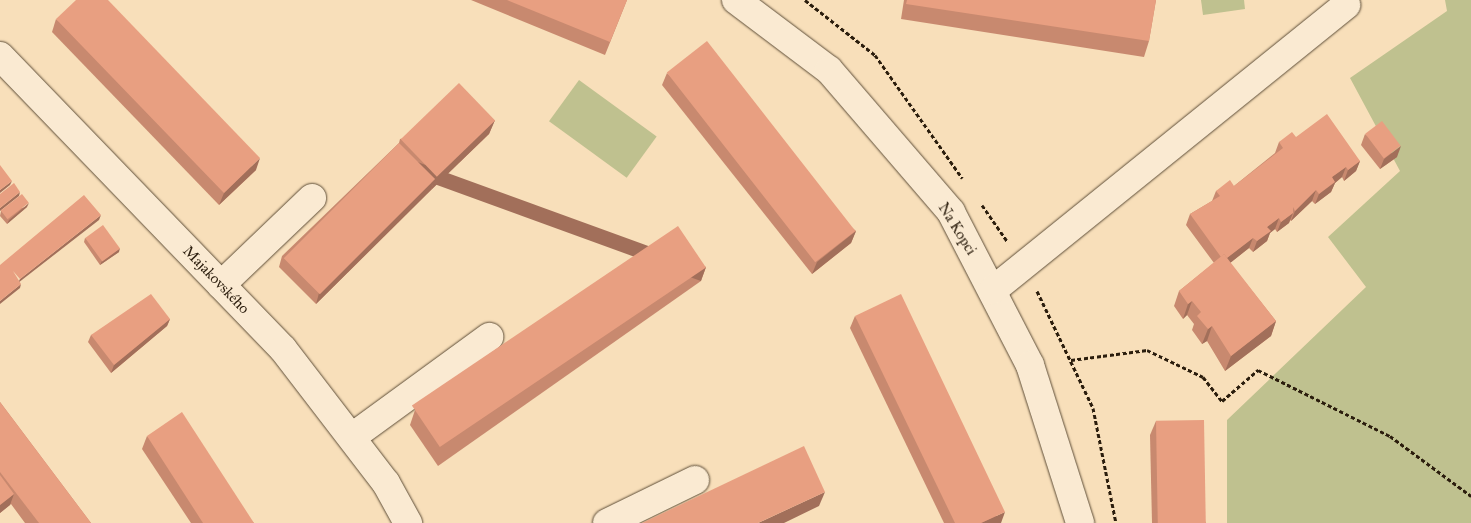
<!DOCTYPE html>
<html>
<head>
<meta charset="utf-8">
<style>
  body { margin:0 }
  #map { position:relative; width:1471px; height:523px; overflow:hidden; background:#f8dfba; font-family:"IM FELL Great Primer",serif }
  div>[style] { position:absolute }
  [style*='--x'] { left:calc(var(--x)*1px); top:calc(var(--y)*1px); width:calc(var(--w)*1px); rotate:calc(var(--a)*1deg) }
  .green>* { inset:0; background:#bfc18f; transform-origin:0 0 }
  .path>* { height:3px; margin-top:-1.5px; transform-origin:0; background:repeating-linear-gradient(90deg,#2b1d0d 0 4px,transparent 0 6.5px) }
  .roads { filter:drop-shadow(0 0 1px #5e4e38) drop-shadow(0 0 1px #5e4e38) }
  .minor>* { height:28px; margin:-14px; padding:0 14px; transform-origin:14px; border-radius:14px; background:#faead2 }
  .wall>* { inset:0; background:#c8896f }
  .shaded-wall>* { inset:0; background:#a26f5a; transform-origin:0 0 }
  .building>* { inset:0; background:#e89f81; transform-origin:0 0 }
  span { translate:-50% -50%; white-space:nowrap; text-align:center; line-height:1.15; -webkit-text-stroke:4px #faead2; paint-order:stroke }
  .street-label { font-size:15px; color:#2b1d0d }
</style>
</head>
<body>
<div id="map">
  <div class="green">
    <i style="clip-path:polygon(1201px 0,1244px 0,1245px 9px,1203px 15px)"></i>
    <i style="clip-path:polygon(1445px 0,1471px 0,1471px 523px,1227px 523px,1227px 420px,1366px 287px,1328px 237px,1400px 171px,1350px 78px,1447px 11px)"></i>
    <i style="left:579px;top:80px;width:96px;height:51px;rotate:36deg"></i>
  </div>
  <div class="path">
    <i style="--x:805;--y:0;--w:89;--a:38.2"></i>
    <i style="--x:875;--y:55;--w:151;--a:54.7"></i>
    <i style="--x:982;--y:205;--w:44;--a:55.2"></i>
    <i style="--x:1037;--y:291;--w:130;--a:64.4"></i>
    <i style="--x:1093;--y:408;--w:117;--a:78.7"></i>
    <i style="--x:1071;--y:360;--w:77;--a:-7.5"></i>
    <i style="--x:1147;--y:350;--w:62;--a:25.7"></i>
    <i style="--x:1203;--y:377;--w:31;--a:52"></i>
    <i style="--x:1222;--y:401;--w:48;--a:-40.7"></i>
    <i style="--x:1258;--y:370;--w:148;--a:26.6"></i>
    <i style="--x:1390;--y:436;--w:101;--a:36.5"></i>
  </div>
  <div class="roads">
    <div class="minor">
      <i style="--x:736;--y:0;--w:116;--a:37"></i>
      <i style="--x:829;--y:70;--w:187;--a:49.3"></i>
      <i style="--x:951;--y:212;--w:172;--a:62.7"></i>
      <i style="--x:1030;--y:365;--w:166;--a:72.4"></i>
      <i style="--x:0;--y:56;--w:407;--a:46"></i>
      <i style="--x:283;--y:349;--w:169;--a:52.5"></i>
      <i style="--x:386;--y:483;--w:46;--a:61.2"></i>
      <i style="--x:221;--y:285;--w:126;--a:-43.7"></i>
      <i style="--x:993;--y:290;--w:454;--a:-38.9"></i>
      <i style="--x:352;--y:437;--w:170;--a:-36.1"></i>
      <i style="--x:607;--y:523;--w:98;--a:-26"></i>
    </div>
  </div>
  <div class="wall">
    <i style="clip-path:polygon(471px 0,627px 0,605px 55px)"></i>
    <i style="clip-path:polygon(904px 0,1156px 0,1149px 41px,1144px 57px,901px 19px)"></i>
    <i style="clip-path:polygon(56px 19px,256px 170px,219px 205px,52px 32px)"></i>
    <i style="clip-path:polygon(667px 73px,856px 231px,851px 243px,812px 274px,662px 85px)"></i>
    <i style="clip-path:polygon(495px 120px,489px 134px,431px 190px,316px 304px,279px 267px,282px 256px,399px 143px,400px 139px)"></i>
    <i style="clip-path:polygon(1365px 134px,1397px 157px,1380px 169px,1361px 145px)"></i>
    <i style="clip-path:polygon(1296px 137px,1360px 161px,1356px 171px,1344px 181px,1342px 177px,1335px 183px,1331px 192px,1315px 204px,1312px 201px,1291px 221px,1290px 220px,1289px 223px,1277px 232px,1275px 229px,1270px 233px,1267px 241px,1253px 252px,1249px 248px,1230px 263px,1276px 321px,1271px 336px,1225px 371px,1207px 341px,1202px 344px,1192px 330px,1194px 324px,1187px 315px,1183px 319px,1174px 306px,1179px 291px,1214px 263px,1186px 225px,1190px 214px,1212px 201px,1216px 191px,1234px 186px,1275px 153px,1279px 142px)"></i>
    <i style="clip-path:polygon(27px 207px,7px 224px,0 216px,1px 211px)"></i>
    <i style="clip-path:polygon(85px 238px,119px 252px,100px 265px,84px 242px)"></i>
    <i style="clip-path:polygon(706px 267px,701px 281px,438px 466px,410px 425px,415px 410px)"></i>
    <i style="clip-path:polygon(855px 316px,1001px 523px,944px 523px,850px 328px)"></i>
    <i style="clip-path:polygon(170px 319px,167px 326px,111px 373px,88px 342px,91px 335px)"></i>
    <i style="clip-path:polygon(0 402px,91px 523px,25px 523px,11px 504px,0 513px)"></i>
    <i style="clip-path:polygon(1156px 421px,1206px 523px,1152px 523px,1150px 435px)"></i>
    <i style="clip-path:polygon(147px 436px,254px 523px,191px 523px,142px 449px)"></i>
  </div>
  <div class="shaded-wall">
    <i style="clip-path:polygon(495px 120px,489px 134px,431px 190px,436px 175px)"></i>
    <i style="clip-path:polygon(1401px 146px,1397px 157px,1380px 169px,1384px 159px)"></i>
    <i style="clip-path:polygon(260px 158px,256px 170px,219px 205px,224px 193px)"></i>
    <i style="clip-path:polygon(1360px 161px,1356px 171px,1344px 181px,1348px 170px)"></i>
    <i style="clip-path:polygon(1346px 167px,1342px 177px,1335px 183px,1331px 192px,1315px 204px,1319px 194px,1332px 177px)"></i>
    <i style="clip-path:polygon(435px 179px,431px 190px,316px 304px,319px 293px)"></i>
    <i style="clip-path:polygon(12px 181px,10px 185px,0 193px,0 190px)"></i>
    <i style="clip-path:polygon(1316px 190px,1312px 201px,1291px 221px,1295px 211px)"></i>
    <i style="clip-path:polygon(20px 192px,19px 196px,0 211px,0 208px)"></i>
    <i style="clip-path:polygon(29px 203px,27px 207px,7px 224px,9px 220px)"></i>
    <i style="clip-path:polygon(1293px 213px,1289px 223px,1277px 232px,1281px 222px)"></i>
    <i style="clip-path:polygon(101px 215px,99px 220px,18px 283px,20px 279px)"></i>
    <i style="clip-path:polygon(1279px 218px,1275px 229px,1270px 233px,1267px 241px,1253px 252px,1257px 241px,1267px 227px)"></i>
    <i style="clip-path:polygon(856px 231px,851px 243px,812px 274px,817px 262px)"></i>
    <i style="clip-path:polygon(1253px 238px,1249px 248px,1220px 271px,1224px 260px)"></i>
    <i style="clip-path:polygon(120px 248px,119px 252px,100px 265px,102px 261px)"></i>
    <i style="left:706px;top:267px;width:15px;height:321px;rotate:110deg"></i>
    <i style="clip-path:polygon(21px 284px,20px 288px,0 304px,0 301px)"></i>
    <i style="clip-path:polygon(1192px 301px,1187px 315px,1183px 319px,1188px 304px)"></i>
    <i style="clip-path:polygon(170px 319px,167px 326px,111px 373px,114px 365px)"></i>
    <i style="clip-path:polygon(1276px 321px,1271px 336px,1225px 371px,1231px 356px)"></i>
    <i style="clip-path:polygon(1212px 326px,1207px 341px,1202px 344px,1208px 329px)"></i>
    <i style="clip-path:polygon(825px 492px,819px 506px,784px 523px,758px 523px)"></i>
    <i style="clip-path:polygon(14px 494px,10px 505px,0 513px,0 505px)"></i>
    <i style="clip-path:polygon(1005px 512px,1001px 523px,981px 523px)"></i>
  </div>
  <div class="building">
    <i style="clip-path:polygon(76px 0,108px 0,260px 158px,224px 193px,56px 19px)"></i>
    <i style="clip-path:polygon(507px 0,627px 0,610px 42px)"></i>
    <i style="clip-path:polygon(907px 0,1156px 0,1149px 41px,906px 4px)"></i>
    <i style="left:707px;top:41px;width:241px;height:51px;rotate:52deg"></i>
    <i style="left:459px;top:83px;width:52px;height:81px;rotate:46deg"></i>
    <i style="clip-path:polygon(1327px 114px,1360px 161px,1348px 170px,1346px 167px,1332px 177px,1335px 182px,1319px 194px,1316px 190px,1295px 211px,1293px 207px,1293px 213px,1281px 222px,1279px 218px,1267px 227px,1271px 231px,1257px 241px,1253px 238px,1227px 258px,1224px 254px,1221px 257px,1190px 214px,1220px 196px,1216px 191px,1230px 180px,1234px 186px,1283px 148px,1279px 142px,1292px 132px,1296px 137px)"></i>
    <i style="left:1382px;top:121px;width:31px;height:21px;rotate:53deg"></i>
    <i style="left:399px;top:143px;width:51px;height:163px;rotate:45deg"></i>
    <i style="clip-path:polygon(0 165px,12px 181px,0 190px)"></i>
    <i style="clip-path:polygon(14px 183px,20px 192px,0 208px,0 194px)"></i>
    <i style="left:22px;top:194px;width:11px;height:27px;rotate:52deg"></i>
    <i style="clip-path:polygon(84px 195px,101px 215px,20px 279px,13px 271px,21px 284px,0 301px,0 265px)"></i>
    <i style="left:103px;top:225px;width:29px;height:22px;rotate:54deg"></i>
    <i style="left:678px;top:226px;width:50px;height:321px;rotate:56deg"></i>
    <i style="clip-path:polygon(1224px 254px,1276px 321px,1231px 356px,1212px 326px,1208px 329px,1197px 316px,1201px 312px,1192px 301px,1188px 304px,1179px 291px)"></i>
    <i style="clip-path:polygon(151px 294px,170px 319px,114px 365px,91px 335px)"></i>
    <i style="clip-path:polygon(901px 294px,1005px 512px,981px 523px,955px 523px,855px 316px)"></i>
    <i style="clip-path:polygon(0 402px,91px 523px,39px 523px,0 472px)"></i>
    <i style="clip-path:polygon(182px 412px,254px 523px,203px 523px,147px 436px)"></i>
    <i style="left:1204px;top:420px;width:103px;height:48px;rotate:89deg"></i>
    <i style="clip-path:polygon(804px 446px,825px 492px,758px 523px,642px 523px)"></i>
    <i style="clip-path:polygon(0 475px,14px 494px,0 505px)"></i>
  </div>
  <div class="street-label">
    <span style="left:957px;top:229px;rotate:58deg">Na Kopci</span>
    <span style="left:216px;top:280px;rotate:46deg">Majakovského</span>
  </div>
</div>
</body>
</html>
